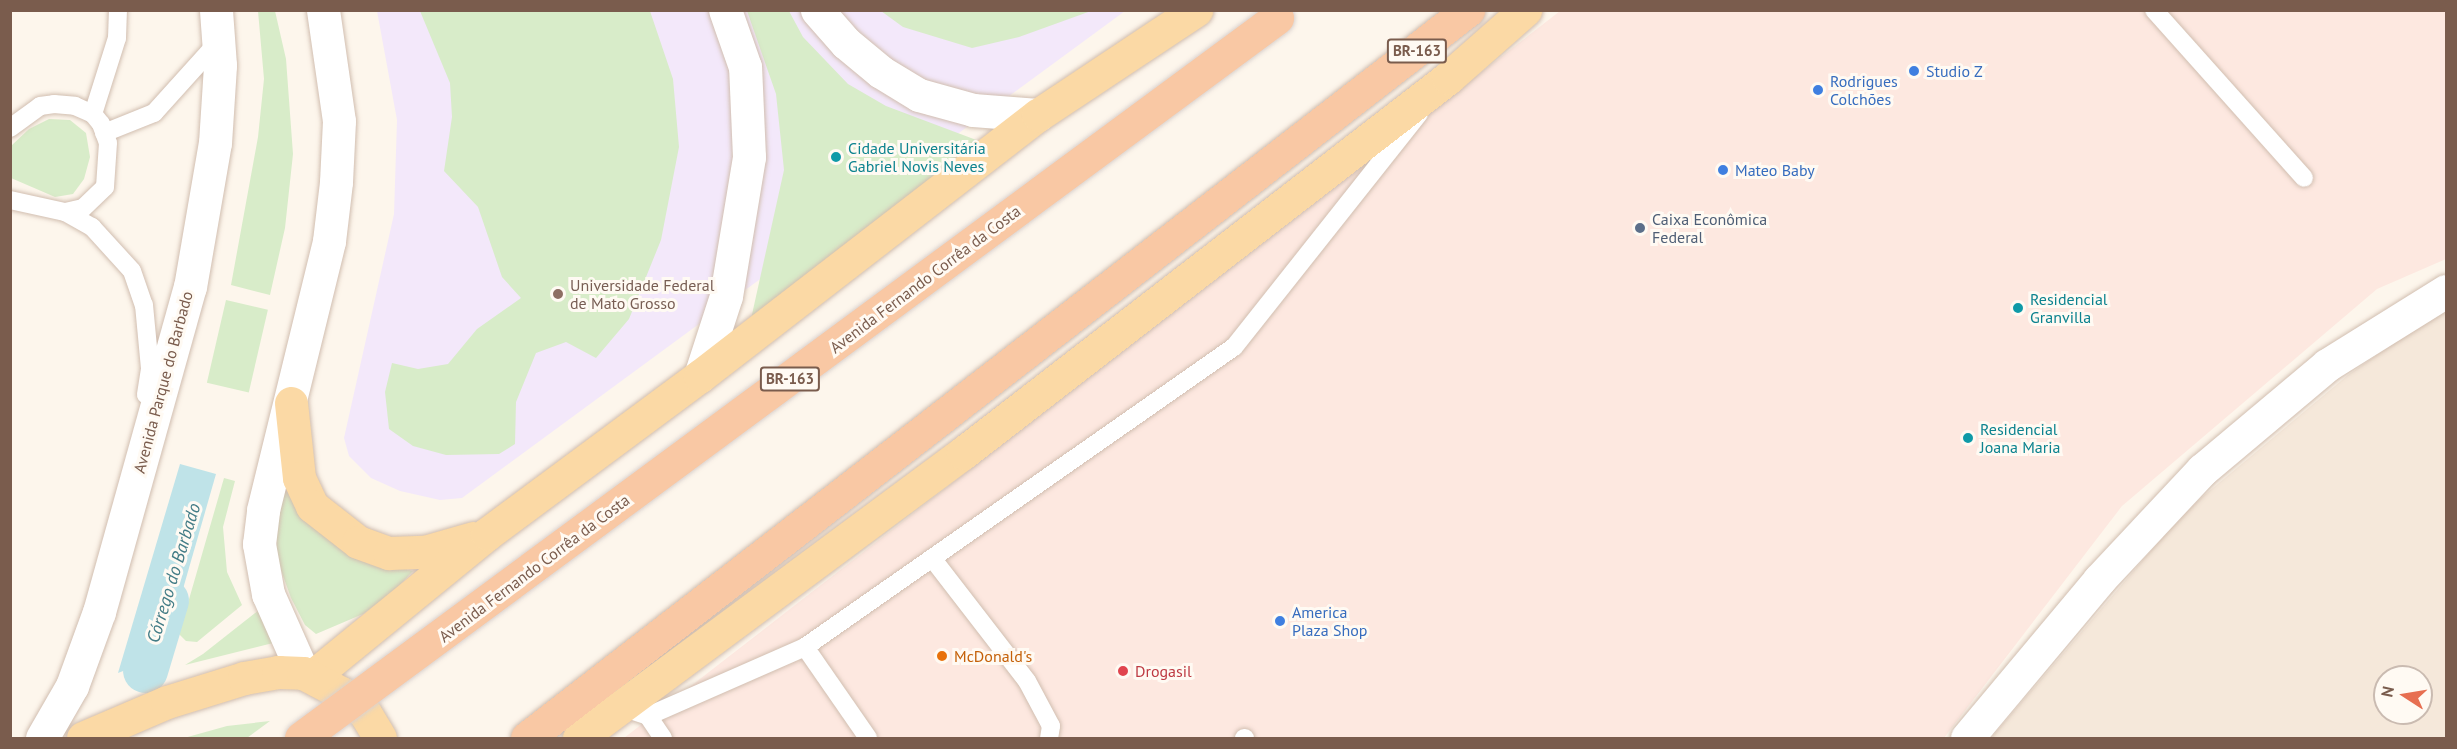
<!DOCTYPE html>
<html>
<head>
<meta charset="utf-8">
<style>
  body { margin:0 }
  #map { position:relative; width:2457px; height:749px; overflow:hidden; background:#fdf6ec; font-family:"PT Sans",sans-serif }
  div>[style] { position:absolute }
  [style*='--x'] { left:calc(var(--x)*1px); top:calc(var(--y)*1px); width:calc(var(--w)*1px); rotate:calc(var(--a)*1deg) }
  .residential>* { inset:0; background:#f5e8da }
  .commercial>* { inset:0; background:#fde8e0 }
  .education>* { inset:0; background:#f3e8fa }
  .green>* { inset:0; background:#d8ecc9; transform-origin:0 0 }
  .water>* { inset:0; background:#bfe3e8 }
  .canal>* { height:45px; margin:-22.5px; padding:0 22.5px; transform-origin:22.5px; border-radius:22.5px; background:#bfe3e8 }
  .roads { filter:drop-shadow(0 0 2px #d1beb0) drop-shadow(0 0 2px #d1beb0) }
  .service>* { height:18px; margin:-9px; padding:0 9px; transform-origin:9px; border-radius:9px; background:#fff }
  .minor>* { height:33px; margin:-16.5px; padding:0 16.5px; transform-origin:16.5px; border-radius:16.5px; background:#fff }
  .tertiary>* { height:33px; margin:-16.5px; padding:0 16.5px; transform-origin:16.5px; border-radius:16.5px; background:#fff }
  .secondary>* { height:33px; margin:-16.5px; padding:0 16.5px; transform-origin:16.5px; border-radius:16.5px; background:#fff }
  .primary>* { height:33px; margin:-16.5px; padding:0 16.5px; transform-origin:16.5px; border-radius:16.5px; background:#fbd9a5 }
  .trunk>* { height:33px; margin:-16.5px; padding:0 16.5px; transform-origin:16.5px; border-radius:16.5px; background:#f9c8a4 }
  .bridges { filter:drop-shadow(0 0 2px #dad1cd) drop-shadow(0 0 2px #dad1cd) }
  .trunk-bridge>* { height:33px; margin:-16.5px; padding:0 16.5px; transform-origin:16.5px; border-radius:16.5px; background:#f9c8a4 }
  .dots>* { width:16px; height:16px; translate:-50% -50%; box-sizing:border-box; border:3px solid #fffaf3; border-radius:50% }
  span { translate:-50% -50%; white-space:nowrap; text-align:center; line-height:1.15; -webkit-text-stroke:6px #fffaf3; paint-order:stroke }
  .shield-label span { padding:2px 4px; background:#fffaf3; border:2px solid; border-radius:4px; -webkit-text-stroke-width:0 }
  .shield-label { font-size:15px; color:#7a5c4d; font-weight:700 }
  .shop-label { font-size:16px; color:#366cbe }
  .left { translate:0 -50%; text-align:left }
  .culture-label { font-size:16px; color:#0d838f }
  .service-label { font-size:16px; color:#4e5e75 }
  .street-label { font-size:16px; color:#7a5c4d }
  .education-label { font-size:16px; color:#785e54 }
  .food-label { font-size:16px; color:#c56008 }
  .health-label { font-size:16px; color:#be3a42 }
  .water-label { font-size:18px; color:#437c86; font-style:italic }
  .frame { position:absolute; inset:0; border:12px solid #7a5c4d; pointer-events:none }
  .north { position:absolute; left:2373px; top:665px; width:60px; height:60px; box-sizing:border-box; background:#fffaf3; border:2px solid #cabbb1; border-radius:50%; rotate:282deg; font-size:16px; font-weight:700; line-height:24px; text-align:center; color:#7a5c4d }
  .north::after { content:''; display:block; margin:auto; width:21px; height:27px; background:#e76f51; clip-path:polygon(50% 0,100% 100%,50% 72%,0 100%) }
</style>
</head>
<body>
<div id="map">
  <div class="residential">
    <i style="clip-path:polygon(evenodd,2446px 307px,2446px 738px,1991px 738px,2183px 513px,2348px 375px,2446px 307px,2385px 677px,2421px 677px,2421px 713px,2385px 713px,2385px 677px)"></i>
  </div>
  <div class="commercial">
    <i style="clip-path:polygon(1560px 11px,2446px 11px,2446px 259px,2377px 289px,2122px 506px,1944px 738px,624px 738px)"></i>
  </div>
  <div class="education">
    <i style="clip-path:polygon(377px 11px,1125px 11px,462px 498px,440px 500px,400px 491px,371px 478px,349px 456px,344px 438px,394px 214px,397px 120px)"></i>
  </div>
  <div class="green">
    <i style="clip-path:polygon(258px 11px,275px 11px,286px 59px,293px 154px,285px 228px,270px 295px,231px 285px,258px 137px,264px 79px)"></i>
    <i style="clip-path:polygon(420px 11px,650px 11px,673px 79px,679px 147px,661px 240px,629px 319px,596px 358px,566px 342px,536px 353px,516px 402px,515px 444px,499px 454px,446px 455px,413px 446px,389px 429px,385px 392px,392px 363px,418px 369px,448px 364px,477px 329px,521px 298px,502px 277px,478px 207px,444px 171px,452px 117px,450px 83px)"></i>
    <i style="clip-path:polygon(747px 11px,789px 11px,803px 37px,848px 84px,886px 106px,979px 141px,749px 328px,784px 170px,776px 94px)"></i>
    <i style="clip-path:polygon(881px 11px,1091px 11px,1019px 37px,972px 48px,903px 27px)"></i>
    <i style="clip-path:polygon(49px 119px,70px 120px,86px 133px,90px 157px,84px 179px,73px 194px,55px 197px,11px 178px,11px 146px,29px 129px)"></i>
    <i style="left:226px;top:300px;width:43px;height:85px;rotate:13deg"></i>
    <i style="clip-path:polygon(224px 478px,235px 481px,223px 527px,227px 572px,242px 605px,197px 642px,186px 641px,179px 634px)"></i>
    <i style="clip-path:polygon(290px 486px,379px 563px,413px 571px,393px 592px,363px 614px,316px 634px,305px 625px,291px 598px,277px 559px,276px 520px,282px 494px)"></i>
    <i style="clip-path:polygon(259px 610px,277px 642px,185px 665px,203px 654px)"></i>
    <i style="clip-path:polygon(270px 721px,247px 738px,184px 738px,227px 726px)"></i>
  </div>
  <div class="water">
    <i style="clip-path:polygon(180px 464px,216px 474px,164px 655px,118px 673px)"></i>
  </div>
  <div class="canal">
    <i style="--x:145;--y:670;--w:73;--a:-73.3"></i>
  </div>
  <div class="roads">
    <div class="service">
      <i style="--x:2154;--y:10;--w:225;--a:48.2"></i>
      <i style="--x:93;--y:114;--w:80;--a:-72.5"></i>
      <i style="--x:117;--y:38;--w:28;--a:-88"></i>
      <i style="--x:10;--y:128;--w:37;--a:-36"></i>
      <i style="--x:40;--y:106;--w:14;--a:-8"></i>
      <i style="--x:54;--y:104;--w:21;--a:5"></i>
      <i style="--x:75;--y:106;--w:20;--a:24"></i>
      <i style="--x:93;--y:114;--w:13;--a:51"></i>
      <i style="--x:101;--y:124;--w:20;--a:70"></i>
      <i style="--x:108;--y:143;--w:44;--a:93.9"></i>
      <i style="--x:105;--y:187;--w:30;--a:136"></i>
      <i style="--x:83;--y:208;--w:18;--a:167"></i>
      <i style="--x:104;--y:133;--w:54;--a:-21.8"></i>
      <i style="--x:154;--y:113;--w:96;--a:-48"></i>
      <i style="--x:10;--y:200;--w:56;--a:12.3"></i>
      <i style="--x:65;--y:212;--w:31;--a:29"></i>
      <i style="--x:92;--y:227;--w:59;--a:47.7"></i>
      <i style="--x:132;--y:271;--w:36;--a:71"></i>
      <i style="--x:144;--y:305;--w:64;--a:84.6"></i>
      <i style="--x:150;--y:369;--w:26;--a:99"></i>
      <i style="--x:932;--y:558;--w:155;--a:52.3"></i>
      <i style="--x:1027;--y:681;--w:51;--a:61.9"></i>
      <i style="--x:1051;--y:726;--w:12;--a:99"></i>
      <i style="--x:805;--y:647;--w:111;--a:55.3"></i>
      <i style="--x:621;--y:707;--w:28;--a:18"></i>
      <i style="--x:648;--y:716;--w:171;--a:-23.7"></i>
      <i style="--x:805;--y:647;--w:523;--a:-34.97"></i>
      <i style="--x:1234;--y:347;--w:298;--a:-51.6"></i>
      <i style="--x:648;--y:716;--w:27;--a:56"></i>
      <i style="--x:1244;--y:738;--w:1;--a:0"></i>
    </div>
    <div class="minor">
      <i style="--x:1967;--y:738;--w:206;--a:-50.1"></i>
      <i style="--x:2099;--y:580;--w:151;--a:-46.9"></i>
      <i style="--x:2202;--y:470;--w:163;--a:-40"></i>
      <i style="--x:2327;--y:365;--w:140;--a:-31.9"></i>
    </div>
    <div class="tertiary">
      <i style="--x:817;--y:10;--w:44;--a:48.7"></i>
      <i style="--x:846;--y:43;--w:45;--a:39.6"></i>
      <i style="--x:881;--y:72;--w:44;--a:31.2"></i>
      <i style="--x:919;--y:95;--w:56;--a:15.5"></i>
      <i style="--x:973;--y:110;--w:65;--a:4.4"></i>
      <i style="--x:700;--y:376;--w:84;--a:-72"></i>
      <i style="--x:726;--y:296;--w:141;--a:-80.6"></i>
      <i style="--x:749;--y:157;--w:90;--a:-92.5"></i>
      <i style="--x:745;--y:67;--w:60;--a:-109.3"></i>
    </div>
    <div class="secondary">
      <i style="--x:303;--y:673;--w:86;--a:-113.9"></i>
      <i style="--x:268;--y:594;--w:51;--a:-100.2"></i>
      <i style="--x:259;--y:544;--w:34;--a:-83"></i>
      <i style="--x:263;--y:510;--w:277;--a:-76.2"></i>
      <i style="--x:329;--y:241;--w:59;--a:-83.2"></i>
      <i style="--x:336;--y:182;--w:61;--a:-87.2"></i>
      <i style="--x:339;--y:121;--w:112;--a:-98.2"></i>
      <i style="--x:42;--y:738;--w:60;--a:-60"></i>
      <i style="--x:72;--y:686;--w:79;--a:-70"></i>
      <i style="--x:99;--y:612;--w:337;--a:-74.4"></i>
      <i style="--x:190;--y:287;--w:146;--a:-80.2"></i>
      <i style="--x:215;--y:143;--w:78;--a:-86.3"></i>
      <i style="--x:220;--y:65;--w:55;--a:-94.2"></i>
    </div>
    <div class="primary">
      <i style="--x:291;--y:403;--w:75;--a:83.9"></i>
      <i style="--x:299;--y:478;--w:31;--a:65"></i>
      <i style="--x:312;--y:506;--w:58;--a:38"></i>
      <i style="--x:358;--y:542;--w:33;--a:20"></i>
      <i style="--x:389;--y:553;--w:35;--a:-2"></i>
      <i style="--x:424;--y:552;--w:51;--a:-15.9"></i>
      <i style="--x:313;--y:676;--w:225;--a:-39.2"></i>
      <i style="--x:487;--y:534;--w:265;--a:-36.6"></i>
      <i style="--x:700;--y:376;--w:427;--a:-37.7"></i>
      <i style="--x:1038;--y:115;--w:190;--a:-33.6"></i>
      <i style="--x:83;--y:738;--w:91;--a:-23.2"></i>
      <i style="--x:167;--y:702;--w:81;--a:-17.3"></i>
      <i style="--x:244;--y:678;--w:35;--a:-10"></i>
      <i style="--x:278;--y:672;--w:25;--a:2"></i>
      <i style="--x:303;--y:673;--w:45;--a:27.7"></i>
      <i style="--x:343;--y:694;--w:29;--a:41"></i>
      <i style="--x:365;--y:713;--w:29;--a:59"></i>
      <i style="--x:579;--y:738;--w:478;--a:-36.6"></i>
      <i style="--x:963;--y:453;--w:613;--a:-37.71"></i>
      <i style="--x:1448;--y:78;--w:103;--a:-41.4"></i>
    </div>
    <div class="trunk">
      <i style="--x:527;--y:738;--w:1190;--a:-37.73"></i>
    </div>
  </div>
  <div class="bridges">
    <div class="trunk-bridge">
      <i style="--x:301;--y:738;--w:1213;--a:-36.42"></i>
    </div>
  </div>
  <div class="dots">
    <i style="left:1914px;top:71px;background:#3f7fe0"></i>
    <i style="left:1818px;top:90px;background:#3f7fe0"></i>
    <i style="left:836px;top:157px;background:#0f9aa8"></i>
    <i style="left:1723px;top:170px;background:#3f7fe0"></i>
    <i style="left:1640px;top:228px;background:#5c6f8a"></i>
    <i style="left:558px;top:294px;background:#8d6e63"></i>
    <i style="left:2018px;top:308px;background:#0f9aa8"></i>
    <i style="left:1968px;top:438px;background:#0f9aa8"></i>
    <i style="left:1280px;top:621px;background:#3f7fe0"></i>
    <i style="left:942px;top:656px;background:#e8710a"></i>
    <i style="left:1123px;top:671px;background:#e0444e"></i>
  </div>
  <div class="shield-label">
    <span style="left:1417px;top:51px">BR-163</span>
    <span style="left:790px;top:379px">BR-163</span>
  </div>
  <div class="shop-label">
    <span class="left" style="left:1926px;top:71px">Studio Z</span>
    <span class="left" style="left:1830px;top:90px">Rodrigues<br>Colchões</span>
    <span class="left" style="left:1735px;top:170px">Mateo Baby</span>
    <span class="left" style="left:1292px;top:621px">America<br>Plaza Shop</span>
  </div>
  <div class="culture-label">
    <span class="left" style="left:848px;top:157px">Cidade Universitária<br>Gabriel Novis Neves</span>
    <span class="left" style="left:2030px;top:308px">Residencial<br>Granvilla</span>
    <span class="left" style="left:1980px;top:438px">Residencial<br>Joana Maria</span>
  </div>
  <div class="service-label">
    <span class="left" style="left:1652px;top:228px">Caixa Econômica<br>Federal</span>
  </div>
  <div class="street-label">
    <span style="left:925px;top:279px;rotate:-37deg">Avenida Fernando Corrêa da Costa</span>
    <span style="left:163px;top:382px;rotate:-75deg">Avenida Parque do Barbado</span>
    <span style="left:534px;top:568px;rotate:-37deg">Avenida Fernando Corrêa da Costa</span>
  </div>
  <div class="education-label">
    <span class="left" style="left:570px;top:294px">Universidade Federal<br>de Mato Grosso</span>
  </div>
  <div class="food-label">
    <span class="left" style="left:954px;top:656px">McDonald's</span>
  </div>
  <div class="health-label">
    <span class="left" style="left:1135px;top:671px">Drogasil</span>
  </div>
  <div class="water-label">
    <span style="left:174px;top:573px;rotate:-73deg">Córrego do Barbado</span>
  </div>
  <div class="frame"></div>
  <div class="north">N</div>
</div>
</body>
</html>
